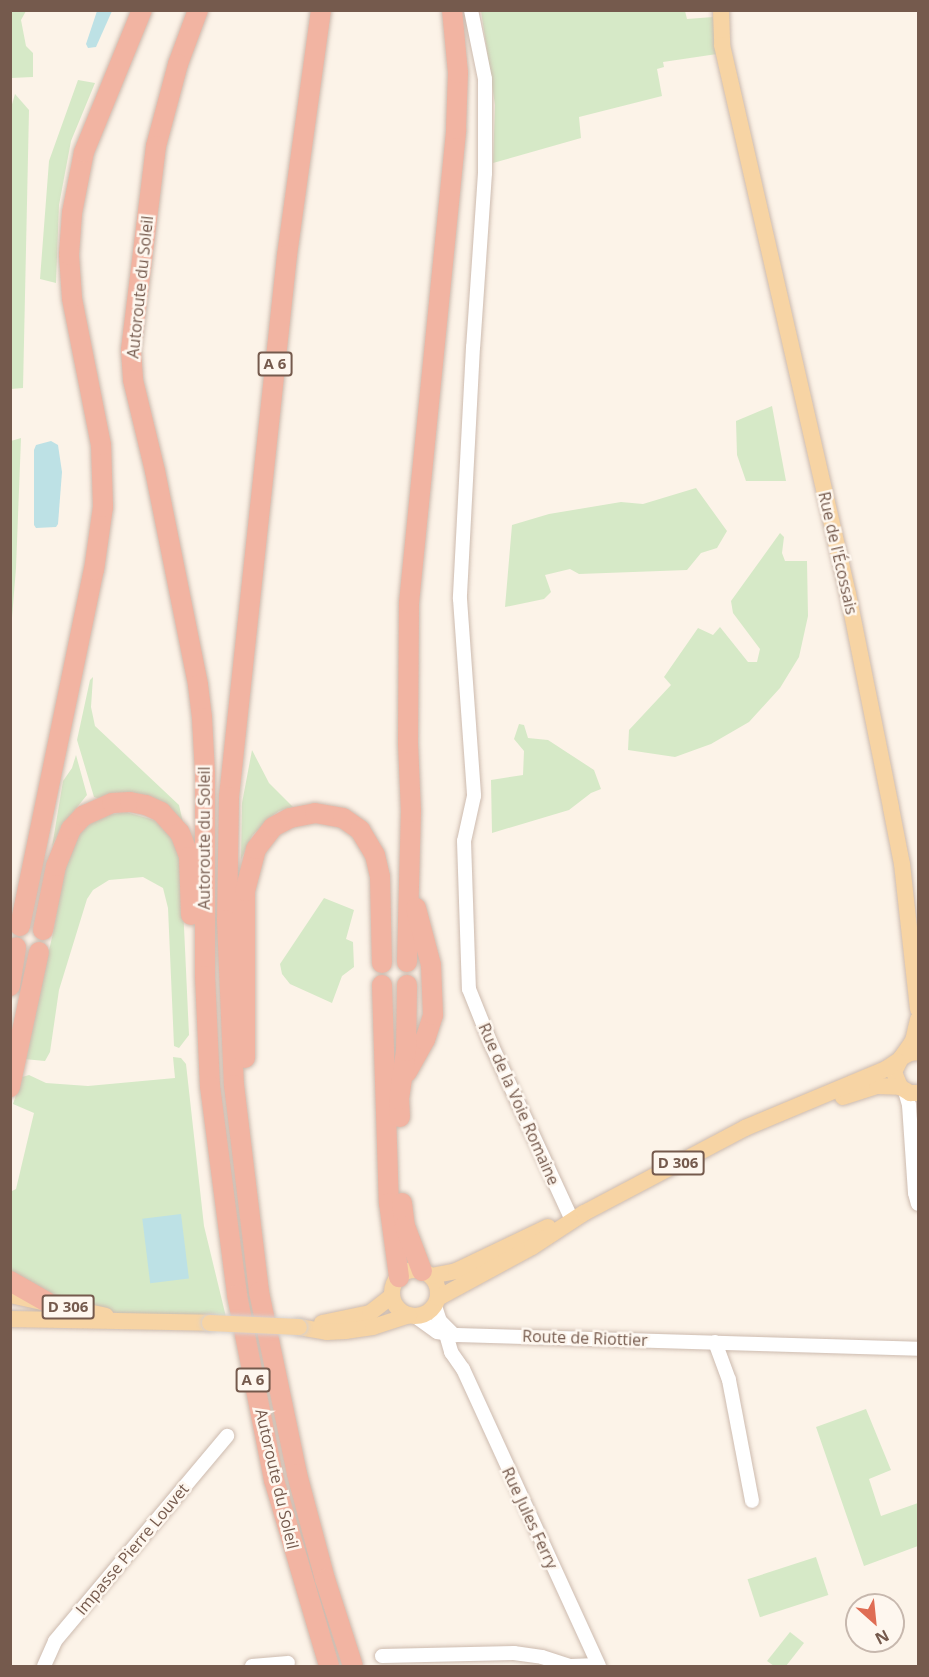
<!DOCTYPE html>
<html>
<head>
<meta charset="utf-8">
<style>
  body { margin:0 }
  #map { position:relative; width:929px; height:1677px; overflow:hidden; background:#fcf3e8; font-family:"Open Sans",sans-serif }
  div>[style] { position:absolute }
  [style*='--x'] { left:calc(var(--x)*1px); top:calc(var(--y)*1px); width:calc(var(--w)*1px); rotate:calc(var(--a)*1deg) }
  .green>* { inset:0; background:#d6e9c7; transform-origin:0 0 }
  .water>* { inset:0; background:#bde1e5; transform-origin:0 0 }
  .roads { filter:drop-shadow(0 0 2px #cdbbaf) drop-shadow(0 0 2px #cdbbaf) }
  .minor>* { height:14px; margin:-7px; padding:0 7px; transform-origin:7px; border-radius:7px; background:#fff }
  .major>* { height:16px; margin:-8px; padding:0 8px; transform-origin:8px; border-radius:8px; background:#f7d4a4 }
  .major>.ring { margin:-8px; padding:0; box-sizing:content-box; background:none; border:16px solid #f7d4a4; border-radius:50% }
  .highway>* { height:20px; margin:-10px; padding:0 10px; transform-origin:10px; border-radius:10px; background:#f2b4a2 }
  .bridges { filter:drop-shadow(0 0 2px #d8d1cd) drop-shadow(0 0 2px #d8d1cd) }
  .major-bridge>* { height:16px; margin:-8px; padding:0 8px; transform-origin:8px; border-radius:8px; background:#f7d4a4 }
  span { translate:-50% -50%; white-space:nowrap; text-align:center; line-height:1.15; -webkit-text-stroke:5px #fef7ef; paint-order:stroke }
  .shield-label span { padding:2px 4px; background:#fef7ef; border:2px solid; border-radius:4px; -webkit-text-stroke-width:0 }
  .shield-label { font-size:15px; color:#755a4d; font-weight:700 }
  .street-label { font-size:16px; color:#755a4d }
  .frame { position:absolute; inset:0; border:12px solid #755a4d; pointer-events:none }
  .north { position:absolute; left:845px; top:1593px; width:60px; height:60px; box-sizing:border-box; background:#fef7ef; border:2px solid #c7b8ae; border-radius:50%; rotate:153deg; font-size:16px; font-weight:700; line-height:24px; text-align:center; color:#755a4d }
  .north::after { content:''; display:block; margin:auto; width:21px; height:27px; background:#df6d54; clip-path:polygon(50% 0,100% 100%,50% 72%,0 100%) }
</style>
</head>
<body>
<div id="map">
  <div class="green">
    <i style="clip-path:polygon(10px 11px,26px 11px,21px 20px,26px 46px,33px 53px,33px 77px,11px 78px)"></i>
    <i style="clip-path:polygon(481px 11px,685px 11px,687px 19px,713px 17px,717px 54px,663px 62px,664px 67px,657px 69px,662px 96px,579px 117px,581px 138px,493px 163px,495px 105px)"></i>
    <i style="clip-path:polygon(78px 80px,95px 83px,71px 141px,59px 205px,56px 283px,40px 279px,49px 161px)"></i>
    <i style="clip-path:polygon(15px 94px,29px 110px,23px 388px,11px 389px,10px 111px)"></i>
    <i style="clip-path:polygon(772px 406px,786px 481px,746px 481px,737px 455px,736px 421px)"></i>
    <i style="clip-path:polygon(21px 438px,16px 568px,11px 630px,11px 441px)"></i>
    <i style="clip-path:polygon(696px 488px,727px 531px,717px 548px,701px 553px,687px 570px,579px 574px,570px 569px,545px 575px,551px 592px,544px 599px,505px 607px,512px 525px,549px 514px,621px 502px,643px 504px)"></i>
    <i style="clip-path:polygon(780px 533px,784px 537px,782px 553px,785px 561px,807px 561px,808px 616px,799px 657px,780px 688px,749px 722px,711px 744px,675px 757px,628px 750px,629px 730px,671px 685px,664px 677px,698px 628px,713px 635px,720px 627px,748px 662px,757px 662px,760px 649px,733px 613px,731px 601px)"></i>
    <i style="clip-path:polygon(93px 677px,91px 707px,95px 726px,179px 805px,184px 827px,94px 797px,77px 740px,90px 680px)"></i>
    <i style="clip-path:polygon(519px 724px,524px 725px,528px 738px,548px 740px,594px 770px,601px 789px,591px 793px,569px 810px,492px 833px,491px 780px,523px 775px,524px 751px,514px 739px)"></i>
    <i style="clip-path:polygon(252px 750px,269px 783px,293px 807px,279px 811px,268px 819px,252px 836px,241px 860px,242px 803px)"></i>
    <i style="clip-path:polygon(76px 755px,87px 795px,61px 827px,52px 847px,63px 781px,72px 768px)"></i>
    <i style="clip-path:polygon(126px 812px,154px 820px,167px 829px,175px 843px,181px 862px,189px 1035px,179px 1048px,174px 1046px,168px 908px,163px 888px,143px 877px,109px 880px,93px 890px,87px 899px,59px 990px,50px 1052px,45px 1061px,24px 1059px,53px 933px,64px 870px,78px 835px,91px 823px,106px 815px)"></i>
    <i style="clip-path:polygon(324px 898px,354px 910px,346px 939px,353px 942px,354px 967px,342px 976px,332px 1003px,290px 984px,282px 974px,280px 964px)"></i>
    <i style="clip-path:polygon(173px 1057px,181px 1058px,186px 1064px,204px 1226px,226px 1317px,118px 1313px,84px 1307px,32px 1290px,11px 1276px,10px 1192px,16px 1189px,34px 1113px,13px 1104px,22px 1077px,29px 1075px,46px 1083px,88px 1086px,175px 1078px)"></i>
    <i style="clip-path:polygon(866px 1409px,891px 1470px,869px 1479px,881px 1516px,918px 1503px,918px 1546px,864px 1566px,816px 1427px)"></i>
    <i style="left:816px;top:1557px;width:40px;height:72px;rotate:72deg"></i>
    <i style="clip-path:polygon(790px 1632px,804px 1643px,786px 1666px,774px 1666px,767px 1661px)"></i>
  </div>
  <div class="water">
    <i style="clip-path:polygon(97px 11px,112px 11px,96px 47px,88px 48px,86px 44px)"></i>
    <i style="clip-path:polygon(51px 441px,58px 445px,62px 472px,58px 524px,56px 527px,36px 528px,34px 525px,34px 450px,36px 445px)"></i>
    <i style="left:181px;top:1214px;width:65px;height:39px;rotate:83deg"></i>
  </div>
  <div class="roads">
    <div class="minor">
      <i style="--x:471;--y:10;--w:70;--a:78.5"></i>
      <i style="--x:485;--y:79;--w:94;--a:90"></i>
      <i style="--x:485;--y:173;--w:174;--a:93.9"></i>
      <i style="--x:473;--y:347;--w:252;--a:93"></i>
      <i style="--x:460;--y:599;--w:197;--a:85.9"></i>
      <i style="--x:474;--y:796;--w:46;--a:102.5"></i>
      <i style="--x:464;--y:841;--w:148;--a:88.1"></i>
      <i style="--x:469;--y:989;--w:59;--a:68.2"></i>
      <i style="--x:491;--y:1044;--w:192;--a:65.3"></i>
      <i style="--x:905;--y:1091;--w:15;--a:74"></i>
      <i style="--x:909;--y:1105;--w:88;--a:86.1"></i>
      <i style="--x:915;--y:1193;--w:11;--a:75"></i>
      <i style="--x:435;--y:1306;--w:16;--a:72"></i>
      <i style="--x:440;--y:1321;--w:18;--a:45"></i>
      <i style="--x:415;--y:1316;--w:27;--a:36"></i>
      <i style="--x:437;--y:1332;--w:20;--a:9"></i>
      <i style="--x:457;--y:1335;--w:461;--a:1.7"></i>
      <i style="--x:446;--y:1334;--w:19;--a:74"></i>
      <i style="--x:451;--y:1352;--w:21;--a:55"></i>
      <i style="--x:463;--y:1369;--w:327;--a:65.4"></i>
      <i style="--x:715;--y:1342;--w:40;--a:69.8"></i>
      <i style="--x:729;--y:1380;--w:123;--a:79.2"></i>
      <i style="--x:382;--y:1656;--w:132;--a:-1.3"></i>
      <i style="--x:514;--y:1653;--w:28;--a:8"></i>
      <i style="--x:542;--y:1657;--w:29;--a:18"></i>
      <i style="--x:44;--y:1666;--w:27;--a:-66"></i>
      <i style="--x:55;--y:1641;--w:268;--a:-50"></i>
      <i style="--x:252;--y:1666;--w:36;--a:-5"></i>
      <i style="--x:571;--y:1666;--w:27;--a:-2"></i>
    </div>
    <div class="major">
      <i style="--x:721;--y:10;--w:35;--a:88"></i>
      <i style="--x:722;--y:45;--w:563;--a:77.07"></i>
      <i style="--x:848;--y:594;--w:218;--a:78.6"></i>
      <i style="--x:891;--y:808;--w:57;--a:78.9"></i>
      <i style="--x:902;--y:864;--w:146;--a:83.7"></i>
      <i style="--x:918;--y:1052;--w:8;--a:173"></i>
      <i style="--x:910;--y:1053;--w:10;--a:151"></i>
      <i style="--x:901;--y:1058;--w:16;--a:117"></i>
      <i style="--x:894;--y:1072;--w:16;--a:68"></i>
      <i style="--x:900;--y:1087;--w:12;--a:31"></i>
      <i style="--x:910;--y:1093;--w:8;--a:0"></i>
      <i style="--x:901;--y:1058;--w:21;--a:-55"></i>
      <i style="--x:913;--y:1041;--w:22;--a:-77"></i>
      <i style="--x:843;--y:1097;--w:36;--a:-18"></i>
      <i style="--x:877;--y:1086;--w:23;--a:2"></i>
      <i class="ring" style="left:392px;top:1270px;width:30px;height:30px"></i>
      <i style="--x:431;--y:1276;--w:25;--a:-11"></i>
      <i style="--x:456;--y:1271;--w:102;--a:-25.6"></i>
      <i style="--x:10;--y:1295;--w:98;--a:12.3"></i>
      <i style="--x:438;--y:1298;--w:107;--a:-28.5"></i>
      <i style="--x:532;--y:1247;--w:62;--a:-33.2"></i>
      <i style="--x:584;--y:1213;--w:182;--a:-27.8"></i>
      <i style="--x:745;--y:1128;--w:153;--a:-22.7"></i>
      <i style="--x:886;--y:1069;--w:14;--a:-34"></i>
      <i style="--x:10;--y:1319;--w:200;--a:1.1"></i>
      <i style="--x:322;--y:1323;--w:49;--a:-11.8"></i>
      <i style="--x:370;--y:1313;--w:28;--a:-38"></i>
      <i style="--x:299;--y:1327;--w:28;--a:10"></i>
      <i style="--x:327;--y:1332;--w:18;--a:-3"></i>
      <i style="--x:345;--y:1331;--w:28;--a:-8"></i>
      <i style="--x:373;--y:1327;--w:38;--a:-18"></i>
    </div>
    <div class="highway">
      <i style="--x:198;--y:10;--w:58;--a:110.3"></i>
      <i style="--x:178;--y:64;--w:85;--a:105"></i>
      <i style="--x:156;--y:146;--w:206;--a:97"></i>
      <i style="--x:131;--y:350;--w:30;--a:86"></i>
      <i style="--x:133;--y:380;--w:94;--a:76.4"></i>
      <i style="--x:155;--y:471;--w:218;--a:78.6"></i>
      <i style="--x:198;--y:685;--w:33;--a:83"></i>
      <i style="--x:202;--y:718;--w:55;--a:86.9"></i>
      <i style="--x:205;--y:773;--w:203;--a:90"></i>
      <i style="--x:205;--y:976;--w:110;--a:87.4"></i>
      <i style="--x:210;--y:1086;--w:211;--a:82.6"></i>
      <i style="--x:237;--y:1295;--w:189;--a:78.7"></i>
      <i style="--x:274;--y:1480;--w:194;--a:73.5"></i>
      <i style="--x:321;--y:10;--w:247;--a:97.9"></i>
      <i style="--x:287;--y:255;--w:545;--a:96.11"></i>
      <i style="--x:229;--y:797;--w:123;--a:90.9"></i>
      <i style="--x:227;--y:920;--w:165;--a:87.6"></i>
      <i style="--x:234;--y:1085;--w:209;--a:83.1"></i>
      <i style="--x:259;--y:1292;--w:186;--a:78.2"></i>
      <i style="--x:297;--y:1474;--w:109;--a:75.1"></i>
      <i style="--x:325;--y:1579;--w:91;--a:72.2"></i>
      <i style="--x:20;--y:926;--w:364;--a:-78.3"></i>
      <i style="--x:94;--y:570;--w:64;--a:-81.9"></i>
      <i style="--x:103;--y:507;--w:62;--a:-91.8"></i>
      <i style="--x:101;--y:445;--w:150;--a:-101.2"></i>
      <i style="--x:72;--y:298;--w:43;--a:-94"></i>
      <i style="--x:69;--y:255;--w:42;--a:-85.9"></i>
      <i style="--x:72;--y:213;--w:62;--a:-78.9"></i>
      <i style="--x:84;--y:152;--w:153;--a:-67.8"></i>
      <i style="--x:43;--y:930;--w:65;--a:-78.5"></i>
      <i style="--x:56;--y:866;--w:40;--a:-68"></i>
      <i style="--x:71;--y:829;--w:18;--a:-47"></i>
      <i style="--x:83;--y:816;--w:32;--a:-24"></i>
      <i style="--x:112;--y:803;--w:18;--a:-3"></i>
      <i style="--x:130;--y:802;--w:16;--a:11"></i>
      <i style="--x:146;--y:805;--w:17;--a:25"></i>
      <i style="--x:161;--y:812;--w:28;--a:48"></i>
      <i style="--x:180;--y:833;--w:26;--a:69"></i>
      <i style="--x:189;--y:857;--w:58;--a:88"></i>
      <i style="--x:407;--y:962;--w:150;--a:-88.5"></i>
      <i style="--x:411;--y:812;--w:69;--a:-92.5"></i>
      <i style="--x:408;--y:743;--w:140;--a:-89.6"></i>
      <i style="--x:409;--y:603;--w:476;--a:-84.3"></i>
      <i style="--x:456;--y:129;--w:56;--a:-88"></i>
      <i style="--x:458;--y:73;--w:63;--a:-95.4"></i>
      <i style="--x:382;--y:985;--w:218;--a:88.2"></i>
      <i style="--x:389;--y:1203;--w:75;--a:82.3"></i>
      <i style="--x:10;--y:986;--w:39;--a:-81"></i>
      <i style="--x:245;--y:1058;--w:167;--a:-90"></i>
      <i style="--x:245;--y:891;--w:43;--a:-75.3"></i>
      <i style="--x:256;--y:849;--w:28;--a:-52"></i>
      <i style="--x:273;--y:827;--w:19;--a:-28"></i>
      <i style="--x:290;--y:818;--w:25;--a:-11"></i>
      <i style="--x:315;--y:813;--w:28;--a:10"></i>
      <i style="--x:343;--y:818;--w:21;--a:35"></i>
      <i style="--x:360;--y:830;--w:29;--a:59"></i>
      <i style="--x:375;--y:855;--w:23;--a:77"></i>
      <i style="--x:380;--y:877;--w:86;--a:88.7"></i>
      <i style="--x:407;--y:1072;--w:37;--a:-61"></i>
      <i style="--x:425;--y:1040;--w:26;--a:-72"></i>
      <i style="--x:433;--y:1015;--w:50;--a:-92.3"></i>
      <i style="--x:431;--y:965;--w:59;--a:-104.7"></i>
      <i style="--x:10;--y:1087;--w:138;--a:-77.9"></i>
      <i style="--x:400;--y:1117;--w:18;--a:-93"></i>
      <i style="--x:399;--y:1099;--w:49;--a:-81.7"></i>
      <i style="--x:406;--y:1051;--w:66;--a:-89.1"></i>
      <i style="--x:402;--y:1203;--w:23;--a:83"></i>
      <i style="--x:405;--y:1226;--w:48;--a:69.3"></i>
      <i style="--x:10;--y:1281;--w:43;--a:29.6"></i>
    </div>
  </div>
  <div class="bridges">
    <div class="major-bridge">
      <i style="--x:210;--y:1323;--w:89;--a:2.6"></i>
    </div>
  </div>
  <div class="shield-label">
    <span style="left:275px;top:364px">A 6</span>
    <span style="left:678px;top:1163px">D 306</span>
    <span style="left:68px;top:1307px">D 306</span>
    <span style="left:253px;top:1380px">A 6</span>
  </div>
  <div class="street-label">
    <span style="left:140px;top:287px;rotate:-84deg">Autoroute du Soleil</span>
    <span style="left:838px;top:553px;rotate:77deg">Rue de l'Écossais</span>
    <span style="left:204px;top:838px;rotate:-90deg">Autoroute du Soleil</span>
    <span style="left:519px;top:1104px;rotate:66deg">Rue de la Voie Romaine</span>
    <span style="left:585px;top:1338px;rotate:2deg">Route de Riottier</span>
    <span style="left:277px;top:1479px;rotate:77deg">Autoroute du Soleil</span>
    <span style="left:530px;top:1518px;rotate:65deg">Rue Jules Ferry</span>
    <span style="left:132px;top:1549px;rotate:-50deg">Impasse Pierre Louvet</span>
  </div>
  <div class="frame"></div>
  <div class="north">N</div>
</div>
</body>
</html>
